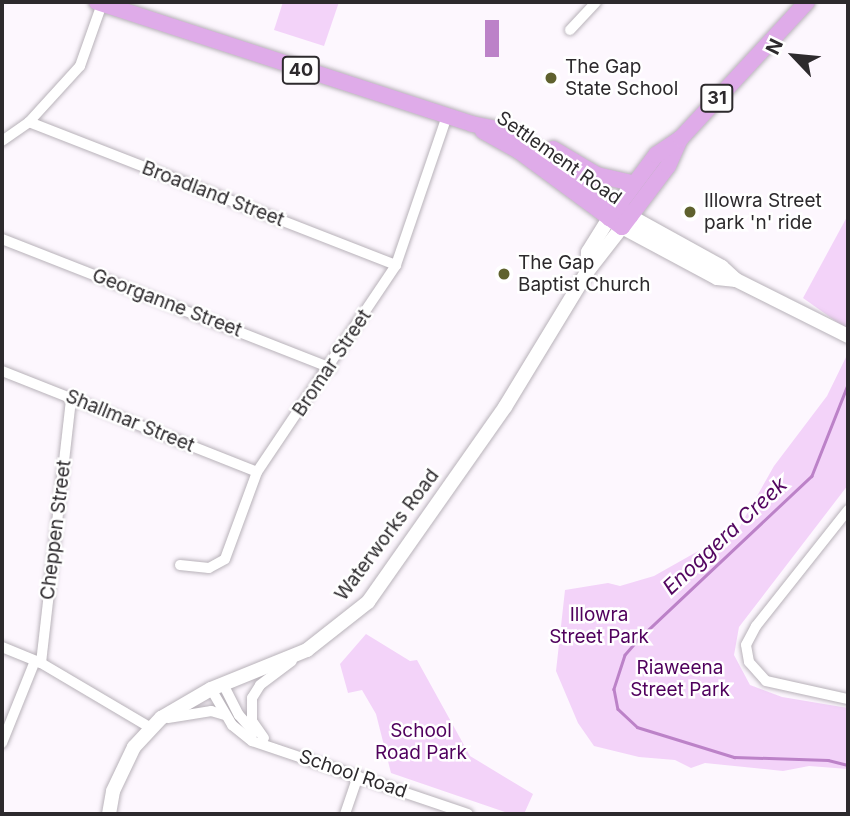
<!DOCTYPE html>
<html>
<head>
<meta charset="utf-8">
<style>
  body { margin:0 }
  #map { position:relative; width:850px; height:816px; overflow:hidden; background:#fdf7fe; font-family:Inter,sans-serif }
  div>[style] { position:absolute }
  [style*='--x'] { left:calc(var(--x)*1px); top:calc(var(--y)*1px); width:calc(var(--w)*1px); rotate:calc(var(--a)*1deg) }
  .green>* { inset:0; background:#f3d3f9 }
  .water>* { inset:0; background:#bc82c8; transform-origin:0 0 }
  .stream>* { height:2.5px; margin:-1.25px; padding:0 1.25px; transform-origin:1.25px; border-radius:1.25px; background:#bc82c8 }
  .roads { filter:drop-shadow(0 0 2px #b8b2b9) drop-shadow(0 0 2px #b8b2b9) }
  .street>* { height:10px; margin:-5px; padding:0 5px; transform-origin:5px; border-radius:5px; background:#fff }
  .secondary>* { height:14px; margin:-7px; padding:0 7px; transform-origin:7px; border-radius:7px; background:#fff }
  .primary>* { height:16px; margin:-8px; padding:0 8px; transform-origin:8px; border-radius:8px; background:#dfabe9 }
  .dots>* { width:19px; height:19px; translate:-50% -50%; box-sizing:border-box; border:4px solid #fff; border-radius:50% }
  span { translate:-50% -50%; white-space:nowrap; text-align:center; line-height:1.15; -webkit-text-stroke:5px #fff; paint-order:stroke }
  .shield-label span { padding:2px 5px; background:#fff; border:2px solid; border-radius:5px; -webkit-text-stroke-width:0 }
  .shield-label { font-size:18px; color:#2d2a2d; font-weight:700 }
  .poi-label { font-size:19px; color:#2d2a2d }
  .left { translate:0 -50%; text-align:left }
  .street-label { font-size:19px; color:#2d2a2d }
  .park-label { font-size:19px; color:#50015d }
  .water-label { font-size:21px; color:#530660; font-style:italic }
  .frame { position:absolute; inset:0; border:4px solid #2d2a2d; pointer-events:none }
  .north { position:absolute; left:759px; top:21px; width:70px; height:70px; -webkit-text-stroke:5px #fff; paint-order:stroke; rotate:296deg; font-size:19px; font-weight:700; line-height:28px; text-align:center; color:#2d2a2d }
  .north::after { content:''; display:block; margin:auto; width:24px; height:32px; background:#2d2a2d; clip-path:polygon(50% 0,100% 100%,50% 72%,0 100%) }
</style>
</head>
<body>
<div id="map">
  <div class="green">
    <i style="clip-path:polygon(283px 2px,339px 2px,324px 46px,274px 30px)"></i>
    <i style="clip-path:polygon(848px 215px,848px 330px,803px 298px)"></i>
    <i style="clip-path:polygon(848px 353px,848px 485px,739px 627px,734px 655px,750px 685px,782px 697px,848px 708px,848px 769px,809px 766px,783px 771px,705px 763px,691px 768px,675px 760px,639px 757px,594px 746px,578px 723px,556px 671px,565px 590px,608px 583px,620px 586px,654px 576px,739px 528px,774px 466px,827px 396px)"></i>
    <i style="clip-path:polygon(366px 634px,410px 661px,417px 660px,470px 756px,533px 794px,524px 814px,511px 814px,391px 773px,376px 714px,362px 690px,348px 693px,340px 664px)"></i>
  </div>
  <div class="water">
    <i style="left:485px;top:20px;width:14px;height:37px"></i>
  </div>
  <div class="stream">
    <i style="--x:848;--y:385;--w:98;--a:111.6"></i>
    <i style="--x:812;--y:476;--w:238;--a:136.7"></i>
    <i style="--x:639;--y:639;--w:21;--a:131"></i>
    <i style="--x:625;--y:655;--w:36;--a:108"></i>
    <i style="--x:614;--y:689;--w:20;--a:79"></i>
    <i style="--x:618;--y:709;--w:26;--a:43"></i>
    <i style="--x:637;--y:727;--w:102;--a:17.2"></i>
    <i style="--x:734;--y:757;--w:94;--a:1.8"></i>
    <i style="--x:828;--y:760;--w:21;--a:14"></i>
  </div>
  <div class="roads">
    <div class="street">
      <i style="--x:570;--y:30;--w:38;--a:-47"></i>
      <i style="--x:29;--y:122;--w:394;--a:21.3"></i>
      <i style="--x:2;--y:141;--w:33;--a:-35"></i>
      <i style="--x:29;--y:122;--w:76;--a:-47.7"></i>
      <i style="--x:80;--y:66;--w:66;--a:-70.5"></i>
      <i style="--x:2;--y:239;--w:353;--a:21.4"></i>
      <i style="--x:2;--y:371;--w:274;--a:21.6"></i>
      <i style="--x:848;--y:510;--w:148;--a:128.4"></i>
      <i style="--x:756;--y:626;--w:21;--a:118"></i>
      <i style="--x:746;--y:645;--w:17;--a:80"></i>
      <i style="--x:749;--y:662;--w:25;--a:48"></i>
      <i style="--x:766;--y:681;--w:84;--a:12.4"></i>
      <i style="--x:180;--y:565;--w:29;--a:6"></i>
      <i style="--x:209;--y:568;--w:18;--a:-29"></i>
      <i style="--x:225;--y:559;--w:93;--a:-69.8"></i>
      <i style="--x:257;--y:472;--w:249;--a:-56.1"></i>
      <i style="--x:396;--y:265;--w:157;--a:-71.1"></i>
      <i style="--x:2;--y:647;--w:42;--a:22.3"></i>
      <i style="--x:41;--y:663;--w:128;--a:30.6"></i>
      <i style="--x:41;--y:663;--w:267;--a:-83.5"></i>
      <i style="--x:223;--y:684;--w:35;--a:63"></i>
      <i style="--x:239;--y:715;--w:23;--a:49"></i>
      <i style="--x:211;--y:689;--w:42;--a:59.7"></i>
      <i style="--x:232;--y:725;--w:26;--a:39"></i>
      <i style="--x:252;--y:741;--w:228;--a:18.7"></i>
      <i style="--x:168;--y:718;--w:44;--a:-9.2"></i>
      <i style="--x:211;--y:711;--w:15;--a:16"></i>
      <i style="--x:264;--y:738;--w:21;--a:-125"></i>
      <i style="--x:252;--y:721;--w:23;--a:-90"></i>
      <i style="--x:252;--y:698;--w:15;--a:-58"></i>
      <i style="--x:260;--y:685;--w:40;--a:-37"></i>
      <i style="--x:2;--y:743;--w:88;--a:-68.1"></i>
      <i style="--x:345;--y:814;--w:40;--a:-71.1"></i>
    </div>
    <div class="secondary">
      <i style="--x:630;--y:216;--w:105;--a:29"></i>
      <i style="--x:722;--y:267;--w:19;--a:43"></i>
      <i style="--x:736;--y:280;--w:125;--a:26.6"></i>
      <i style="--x:587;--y:272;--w:20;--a:-87"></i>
      <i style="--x:588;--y:252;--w:40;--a:-58"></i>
      <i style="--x:109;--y:814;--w:23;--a:-80"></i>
      <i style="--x:113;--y:791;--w:49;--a:-64.5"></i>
      <i style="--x:134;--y:747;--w:40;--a:-47"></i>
      <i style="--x:161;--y:718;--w:58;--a:-30.1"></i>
      <i style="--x:211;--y:689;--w:104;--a:-22.1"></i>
      <i style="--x:307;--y:650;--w:78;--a:-38.2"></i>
      <i style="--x:368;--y:602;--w:238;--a:-54.9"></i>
      <i style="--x:505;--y:407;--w:158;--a:-58.7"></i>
      <i style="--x:587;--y:272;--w:57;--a:-52.1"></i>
      <i style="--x:622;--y:227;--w:108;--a:28.2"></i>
      <i style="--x:717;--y:278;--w:19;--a:6"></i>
    </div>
    <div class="primary">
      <i style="--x:97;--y:2;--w:394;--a:18"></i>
      <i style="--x:472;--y:124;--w:41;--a:11.3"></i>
      <i style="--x:512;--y:132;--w:145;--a:35.4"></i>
      <i style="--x:483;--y:131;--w:41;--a:29.1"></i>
      <i style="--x:519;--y:151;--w:128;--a:36.4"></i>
      <i style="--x:622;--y:227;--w:76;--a:-53"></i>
      <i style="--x:668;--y:166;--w:30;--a:-66"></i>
      <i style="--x:553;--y:149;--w:51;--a:30.6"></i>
      <i style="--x:597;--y:175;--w:37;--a:13"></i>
      <i style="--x:609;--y:218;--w:79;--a:-53.3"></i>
      <i style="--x:656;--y:155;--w:30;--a:-34"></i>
      <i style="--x:681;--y:138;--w:185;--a:-47.2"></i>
    </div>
  </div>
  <div class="dots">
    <i style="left:551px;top:78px;background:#5f612e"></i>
    <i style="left:690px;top:212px;background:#5f612e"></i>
    <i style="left:504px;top:274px;background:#5f612e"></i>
  </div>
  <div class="shield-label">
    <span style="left:301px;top:70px">40</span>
    <span style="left:717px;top:98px">31</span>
  </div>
  <div class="poi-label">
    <span class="left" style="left:565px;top:78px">The Gap<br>State School</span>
    <span class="left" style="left:704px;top:212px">Illowra Street<br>park 'n' ride</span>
    <span class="left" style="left:518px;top:274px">The Gap<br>Baptist Church</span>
  </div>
  <div class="street-label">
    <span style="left:559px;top:158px;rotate:35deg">Settlement Road</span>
    <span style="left:213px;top:194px;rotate:21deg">Broadland Street</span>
    <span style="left:167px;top:303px;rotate:21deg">Georganne Street</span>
    <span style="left:332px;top:363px;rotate:-56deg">Bromar Street</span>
    <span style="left:130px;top:421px;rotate:22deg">Shallmar Street</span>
    <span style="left:56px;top:530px;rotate:-83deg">Cheppen Street</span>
    <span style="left:387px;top:535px;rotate:-53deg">Waterworks Road</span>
    <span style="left:353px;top:774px;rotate:19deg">School Road</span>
  </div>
  <div class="park-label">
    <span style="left:599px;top:626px">Illowra<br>Street Park</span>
    <span style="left:680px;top:679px">Riaweena<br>Street Park</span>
    <span style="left:421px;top:742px">School<br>Road Park</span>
  </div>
  <div class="water-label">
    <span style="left:725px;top:536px;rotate:-43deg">Enoggera Creek</span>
  </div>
  <div class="frame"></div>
  <div class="north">N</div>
</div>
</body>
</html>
